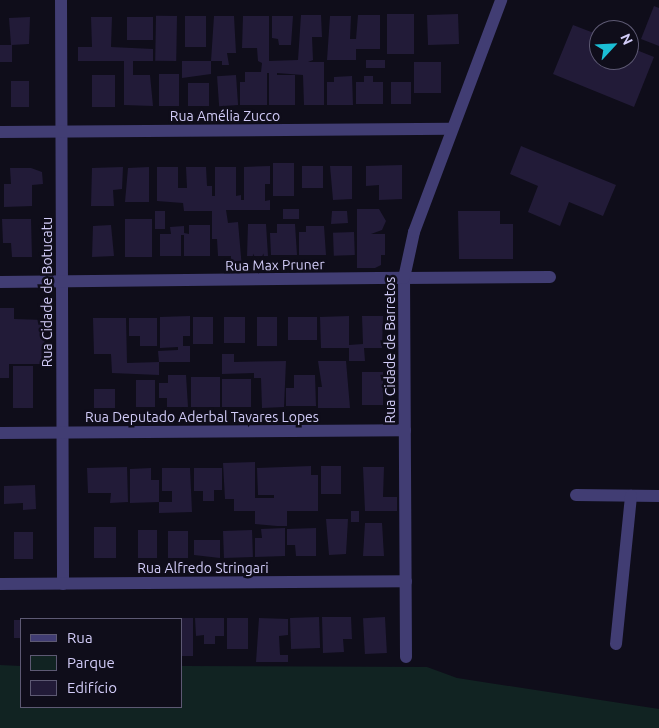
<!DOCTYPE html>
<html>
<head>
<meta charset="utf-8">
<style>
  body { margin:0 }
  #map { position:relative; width:659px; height:728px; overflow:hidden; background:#0f0d1a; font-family:Ubuntu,sans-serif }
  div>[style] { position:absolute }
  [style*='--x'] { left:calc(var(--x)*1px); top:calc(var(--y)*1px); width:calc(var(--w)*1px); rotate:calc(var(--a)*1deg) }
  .green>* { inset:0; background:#112322 }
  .building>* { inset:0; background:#221b38; transform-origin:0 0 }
  .minor>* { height:12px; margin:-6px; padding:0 6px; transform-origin:6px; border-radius:6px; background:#413d73 }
  .tertiary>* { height:12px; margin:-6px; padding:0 6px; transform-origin:6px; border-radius:6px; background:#413d73 }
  span { translate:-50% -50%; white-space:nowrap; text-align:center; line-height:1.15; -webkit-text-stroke:5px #0f0d1a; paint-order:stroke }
  .street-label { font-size:14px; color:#d2ccf8 }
  .legend { position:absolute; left:20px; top:618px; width:162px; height:90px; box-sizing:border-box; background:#0f0d1a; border:1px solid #5d5973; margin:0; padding:6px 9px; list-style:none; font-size:15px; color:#d2ccf8 }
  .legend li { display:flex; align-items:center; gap:10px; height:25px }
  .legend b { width:25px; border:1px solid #5d5973 }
  .north { position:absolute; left:589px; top:20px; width:50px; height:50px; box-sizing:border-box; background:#0f0d1a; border:1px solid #5d5973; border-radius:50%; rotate:65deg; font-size:14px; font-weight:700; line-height:20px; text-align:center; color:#d2ccf8 }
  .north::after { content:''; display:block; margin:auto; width:18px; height:22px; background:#1bbed5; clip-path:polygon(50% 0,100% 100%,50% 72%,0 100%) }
</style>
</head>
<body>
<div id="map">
  <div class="green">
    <i style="clip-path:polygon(0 665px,21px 666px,21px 707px,181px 707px,181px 666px,427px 667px,457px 678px,659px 709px,659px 728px,0 728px)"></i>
  </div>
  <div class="building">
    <i style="clip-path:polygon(654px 6px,659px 8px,659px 46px,641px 39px)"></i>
    <i style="left:414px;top:14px;width:40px;height:27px;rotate:90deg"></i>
    <i style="left:458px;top:14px;width:30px;height:31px;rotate:88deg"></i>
    <i style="clip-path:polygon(301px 15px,321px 15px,322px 37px,312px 37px,313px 60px,308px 62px,324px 62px,324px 105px,304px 105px,303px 75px,277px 73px,277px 75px,295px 75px,295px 105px,269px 105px,269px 73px,267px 73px,267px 105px,240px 105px,240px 82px,245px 82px,245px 72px,261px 72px,262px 63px,258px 61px,257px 48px,242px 48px,243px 16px,269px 16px,269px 61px,298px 60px)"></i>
    <i style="clip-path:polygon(358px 15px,380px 15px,380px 49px,356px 49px,356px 60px,327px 60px,330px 16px,351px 16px,350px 39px,356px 39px)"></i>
    <i style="left:177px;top:16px;width:45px;height:21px;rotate:91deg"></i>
    <i style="left:185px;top:16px;width:21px;height:31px"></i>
    <i style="clip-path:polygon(214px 16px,234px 16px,236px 53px,227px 53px,229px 65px,222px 65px,222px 61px,211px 61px)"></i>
    <i style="clip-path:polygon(272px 16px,293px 16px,291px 45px,279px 45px,278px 39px,272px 38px)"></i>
    <i style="clip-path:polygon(30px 17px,29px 44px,11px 45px,9px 18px)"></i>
    <i style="clip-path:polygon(91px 17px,112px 17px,111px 47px,153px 49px,153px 61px,133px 61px,133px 75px,150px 75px,153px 106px,124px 105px,124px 61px,78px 61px,78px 47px,92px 47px)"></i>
    <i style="left:127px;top:17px;width:26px;height:23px"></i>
    <i style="clip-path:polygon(573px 25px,599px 35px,599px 60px,629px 60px,629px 47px,654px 57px,634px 107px,553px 74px)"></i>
    <i style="left:0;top:45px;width:12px;height:17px"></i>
    <i style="left:366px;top:60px;width:19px;height:8px"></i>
    <i style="clip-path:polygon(182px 61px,211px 61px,211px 74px,182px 78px)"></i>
    <i style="left:414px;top:62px;width:27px;height:31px"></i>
    <i style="left:159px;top:74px;width:20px;height:32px"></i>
    <i style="left:92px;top:75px;width:23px;height:32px"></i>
    <i style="left:236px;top:75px;width:30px;height:19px;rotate:86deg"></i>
    <i style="clip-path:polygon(352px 76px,353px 105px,327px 105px,327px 82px,334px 82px,334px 77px)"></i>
    <i style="clip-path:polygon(364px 76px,373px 76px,373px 82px,383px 82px,383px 104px,356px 104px,356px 82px,364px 82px)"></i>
    <i style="left:11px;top:81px;width:18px;height:26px"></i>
    <i style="left:391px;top:82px;width:20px;height:22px"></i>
    <i style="left:188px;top:83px;width:21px;height:23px"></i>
    <i style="clip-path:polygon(521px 146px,616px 185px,603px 216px,569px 202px,560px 226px,528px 212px,538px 186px,510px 174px)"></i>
    <i style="left:273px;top:163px;width:21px;height:33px"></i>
    <i style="clip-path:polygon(402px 165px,402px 199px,379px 200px,379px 185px,366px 186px,366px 166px)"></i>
    <i style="clip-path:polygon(270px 166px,270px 184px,265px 184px,265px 201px,270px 200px,270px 210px,226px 210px,228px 223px,238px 222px,242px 268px,230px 268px,231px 256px,218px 256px,217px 239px,212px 239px,212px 211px,184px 211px,183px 203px,157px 201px,157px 167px,178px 167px,178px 188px,187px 188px,186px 167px,206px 167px,207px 186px,212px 186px,212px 196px,215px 196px,215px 167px,236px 167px,236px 196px,241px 195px,241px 200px,244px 200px,244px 167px)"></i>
    <i style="left:302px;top:166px;width:21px;height:22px"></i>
    <i style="clip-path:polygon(330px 166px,352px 166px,352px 199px,333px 200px)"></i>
    <i style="clip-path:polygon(123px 167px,122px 189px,113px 190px,114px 206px,91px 206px,92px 168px)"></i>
    <i style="clip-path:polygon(149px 167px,149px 202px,125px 202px,128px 168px)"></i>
    <i style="clip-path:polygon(10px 168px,31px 168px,42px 172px,43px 184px,32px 185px,32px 206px,4px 207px,4px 184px,11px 184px)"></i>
    <i style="left:299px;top:209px;width:10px;height:16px;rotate:90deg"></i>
    <i style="clip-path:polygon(357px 209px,379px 209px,386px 221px,382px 230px,371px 234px,385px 234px,385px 255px,381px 255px,381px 265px,375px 268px,357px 268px)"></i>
    <i style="left:155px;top:211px;width:10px;height:18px"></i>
    <i style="clip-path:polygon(332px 211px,347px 211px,348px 223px,331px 224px)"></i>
    <i style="clip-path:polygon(458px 211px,500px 211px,500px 224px,513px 224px,513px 259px,459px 259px)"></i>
    <i style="clip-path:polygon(2px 219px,31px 219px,32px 257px,12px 257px,11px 243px,3px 243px)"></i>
    <i style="left:125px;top:219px;width:27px;height:38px"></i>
    <i style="clip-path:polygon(248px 224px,266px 224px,268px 256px,247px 256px)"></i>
    <i style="clip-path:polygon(277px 224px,295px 224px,297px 255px,271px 255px,270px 233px,277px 233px)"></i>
    <i style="clip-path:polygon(111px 225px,114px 256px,92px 257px,93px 226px)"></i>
    <i style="clip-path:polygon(189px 225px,210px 225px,210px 256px,184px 256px,184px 235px,181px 235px,181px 256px,160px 256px,160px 234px,171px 234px,170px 227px,184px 226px,184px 233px,189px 234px)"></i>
    <i style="clip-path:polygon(306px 226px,324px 226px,326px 255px,299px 255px,299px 232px,306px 232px)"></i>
    <i style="left:354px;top:232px;width:23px;height:21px;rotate:88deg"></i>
    <i style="clip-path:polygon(0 308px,14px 308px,14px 319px,44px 320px,45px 364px,9px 364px,9px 378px,0 378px)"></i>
    <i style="clip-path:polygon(190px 316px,190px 336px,183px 336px,183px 346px,190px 346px,190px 362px,159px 362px,158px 351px,178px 350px,178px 347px,160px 348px,160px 317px)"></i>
    <i style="clip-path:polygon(349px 316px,349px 345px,363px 344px,362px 316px,383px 316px,382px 348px,364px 348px,365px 361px,349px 361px,349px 348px,321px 348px,320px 317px)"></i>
    <i style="left:213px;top:317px;width:27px;height:20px;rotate:90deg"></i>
    <i style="left:245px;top:317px;width:26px;height:21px;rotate:90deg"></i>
    <i style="left:257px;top:317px;width:20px;height:29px"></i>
    <i style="left:288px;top:317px;width:29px;height:23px"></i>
    <i style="clip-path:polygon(93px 318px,126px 318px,127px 363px,159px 362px,159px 375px,112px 373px,111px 354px,94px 354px)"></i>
    <i style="clip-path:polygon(129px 318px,157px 318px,157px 346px,140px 346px,140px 336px,129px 336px)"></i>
    <i style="clip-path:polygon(222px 354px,234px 354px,234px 362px,286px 361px,284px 407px,262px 408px,261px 378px,254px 378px,254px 373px,222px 374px)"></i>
    <i style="clip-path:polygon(318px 361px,346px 361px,350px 408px,318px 408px,318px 387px,322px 387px)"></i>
    <i style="left:33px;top:366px;width:42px;height:20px;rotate:90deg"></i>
    <i style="left:362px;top:372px;width:21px;height:33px"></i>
    <i style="clip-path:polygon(168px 375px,186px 375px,188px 407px,167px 407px,167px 398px,159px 398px,159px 383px,168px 383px)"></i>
    <i style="clip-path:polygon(294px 375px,315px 375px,316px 406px,286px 406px,286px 388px,294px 388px)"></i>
    <i style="left:191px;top:377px;width:29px;height:30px"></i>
    <i style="left:222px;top:379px;width:29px;height:28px"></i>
    <i style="left:136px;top:380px;width:19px;height:27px"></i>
    <i style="left:94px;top:389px;width:21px;height:19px"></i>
    <i style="clip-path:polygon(255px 462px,255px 498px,274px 498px,274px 495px,258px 495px,257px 468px,311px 466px,311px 475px,318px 475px,318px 511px,287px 511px,287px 526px,277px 526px,255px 524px,255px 511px,234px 511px,234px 499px,225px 499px,223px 463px)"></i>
    <i style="left:341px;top:466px;width:28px;height:20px;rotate:90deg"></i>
    <i style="clip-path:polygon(127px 467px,128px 502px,110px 503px,111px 493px,88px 493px,87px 468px)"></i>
    <i style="clip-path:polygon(363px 467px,384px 467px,383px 497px,397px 497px,397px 511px,365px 511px)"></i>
    <i style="clip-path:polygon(151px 468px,151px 480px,159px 480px,159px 502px,172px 502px,172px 491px,162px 491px,162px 468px,190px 468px,192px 512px,159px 513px,159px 502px,130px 503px,130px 469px)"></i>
    <i style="clip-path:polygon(194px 468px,222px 468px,222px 490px,214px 490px,214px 501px,203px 501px,203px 491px,194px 491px)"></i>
    <i style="clip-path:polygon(35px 485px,36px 509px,23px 510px,23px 503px,4px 504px,4px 486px)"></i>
    <i style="left:351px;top:511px;width:8px;height:11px"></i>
    <i style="clip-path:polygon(326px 519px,348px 519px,346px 554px,329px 555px)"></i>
    <i style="clip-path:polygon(365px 523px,382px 523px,384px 556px,363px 556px)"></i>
    <i style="left:94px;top:527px;width:22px;height:31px"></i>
    <i style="clip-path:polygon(285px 528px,285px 556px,255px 557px,255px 538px,262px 538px,261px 529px)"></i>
    <i style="clip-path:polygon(316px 528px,316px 556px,296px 556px,295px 545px,287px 545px,287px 529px)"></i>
    <i style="left:157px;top:530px;width:28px;height:19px;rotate:90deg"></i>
    <i style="left:252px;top:530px;width:27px;height:29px;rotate:88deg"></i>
    <i style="left:168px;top:531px;width:20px;height:27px"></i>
    <i style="left:14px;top:532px;width:19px;height:27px"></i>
    <i style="clip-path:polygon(194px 540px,220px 540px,220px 558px,194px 555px)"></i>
    <i style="left:319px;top:617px;width:31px;height:29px;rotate:88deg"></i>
    <i style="clip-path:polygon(322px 617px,351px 617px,352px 639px,343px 639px,344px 652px,323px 653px)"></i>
    <i style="left:385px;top:617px;width:36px;height:22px;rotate:87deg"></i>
    <i style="left:181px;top:618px;width:12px;height:38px"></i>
    <i style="clip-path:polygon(195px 618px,224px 618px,224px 636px,215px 636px,215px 644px,204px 644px,204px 635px,196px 636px)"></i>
    <i style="left:227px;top:618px;width:21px;height:31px"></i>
    <i style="clip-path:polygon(259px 618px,288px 619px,288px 635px,279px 636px,280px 655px,288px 655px,288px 662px,256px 662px)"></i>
    <i style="left:14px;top:620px;width:7px;height:18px"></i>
  </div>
  <div class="minor">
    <i style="--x:61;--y:0;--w:584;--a:89.8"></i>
    <i style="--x:0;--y:132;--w:451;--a:-0.4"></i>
    <i style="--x:0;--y:433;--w:405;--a:-0.4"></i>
    <i style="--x:576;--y:495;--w:83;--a:0.7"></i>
    <i style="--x:0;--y:584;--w:406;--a:-0.4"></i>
    <i style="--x:616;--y:644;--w:149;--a:-84.2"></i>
    <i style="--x:406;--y:657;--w:379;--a:-90.3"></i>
    <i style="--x:404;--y:278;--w:146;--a:-0.4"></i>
  </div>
  <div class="tertiary">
    <i style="--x:0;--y:282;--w:404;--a:-0.6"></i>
    <i style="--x:404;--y:278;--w:47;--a:-77.7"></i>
    <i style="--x:414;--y:232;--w:248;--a:-69.4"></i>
  </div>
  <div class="street-label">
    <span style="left:225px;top:116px">Rua Amélia Zucco</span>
    <span style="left:275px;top:265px;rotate:-1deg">Rua Max Pruner</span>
    <span style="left:47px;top:292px;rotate:-90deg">Rua Cidade de Botucatu</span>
    <span style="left:390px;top:350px;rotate:-90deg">Rua Cidade de Barretos</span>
    <span style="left:202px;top:417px">Rua Deputado Aderbal Tavares Lopes</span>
    <span style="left:203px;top:568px">Rua Alfredo Stringari</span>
  </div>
  <ul class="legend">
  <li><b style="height:6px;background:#413d73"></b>Rua</li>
  <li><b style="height:14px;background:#112322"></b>Parque</li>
  <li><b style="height:14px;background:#221b38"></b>Edifício</li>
  </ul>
  <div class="north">N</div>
</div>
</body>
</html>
